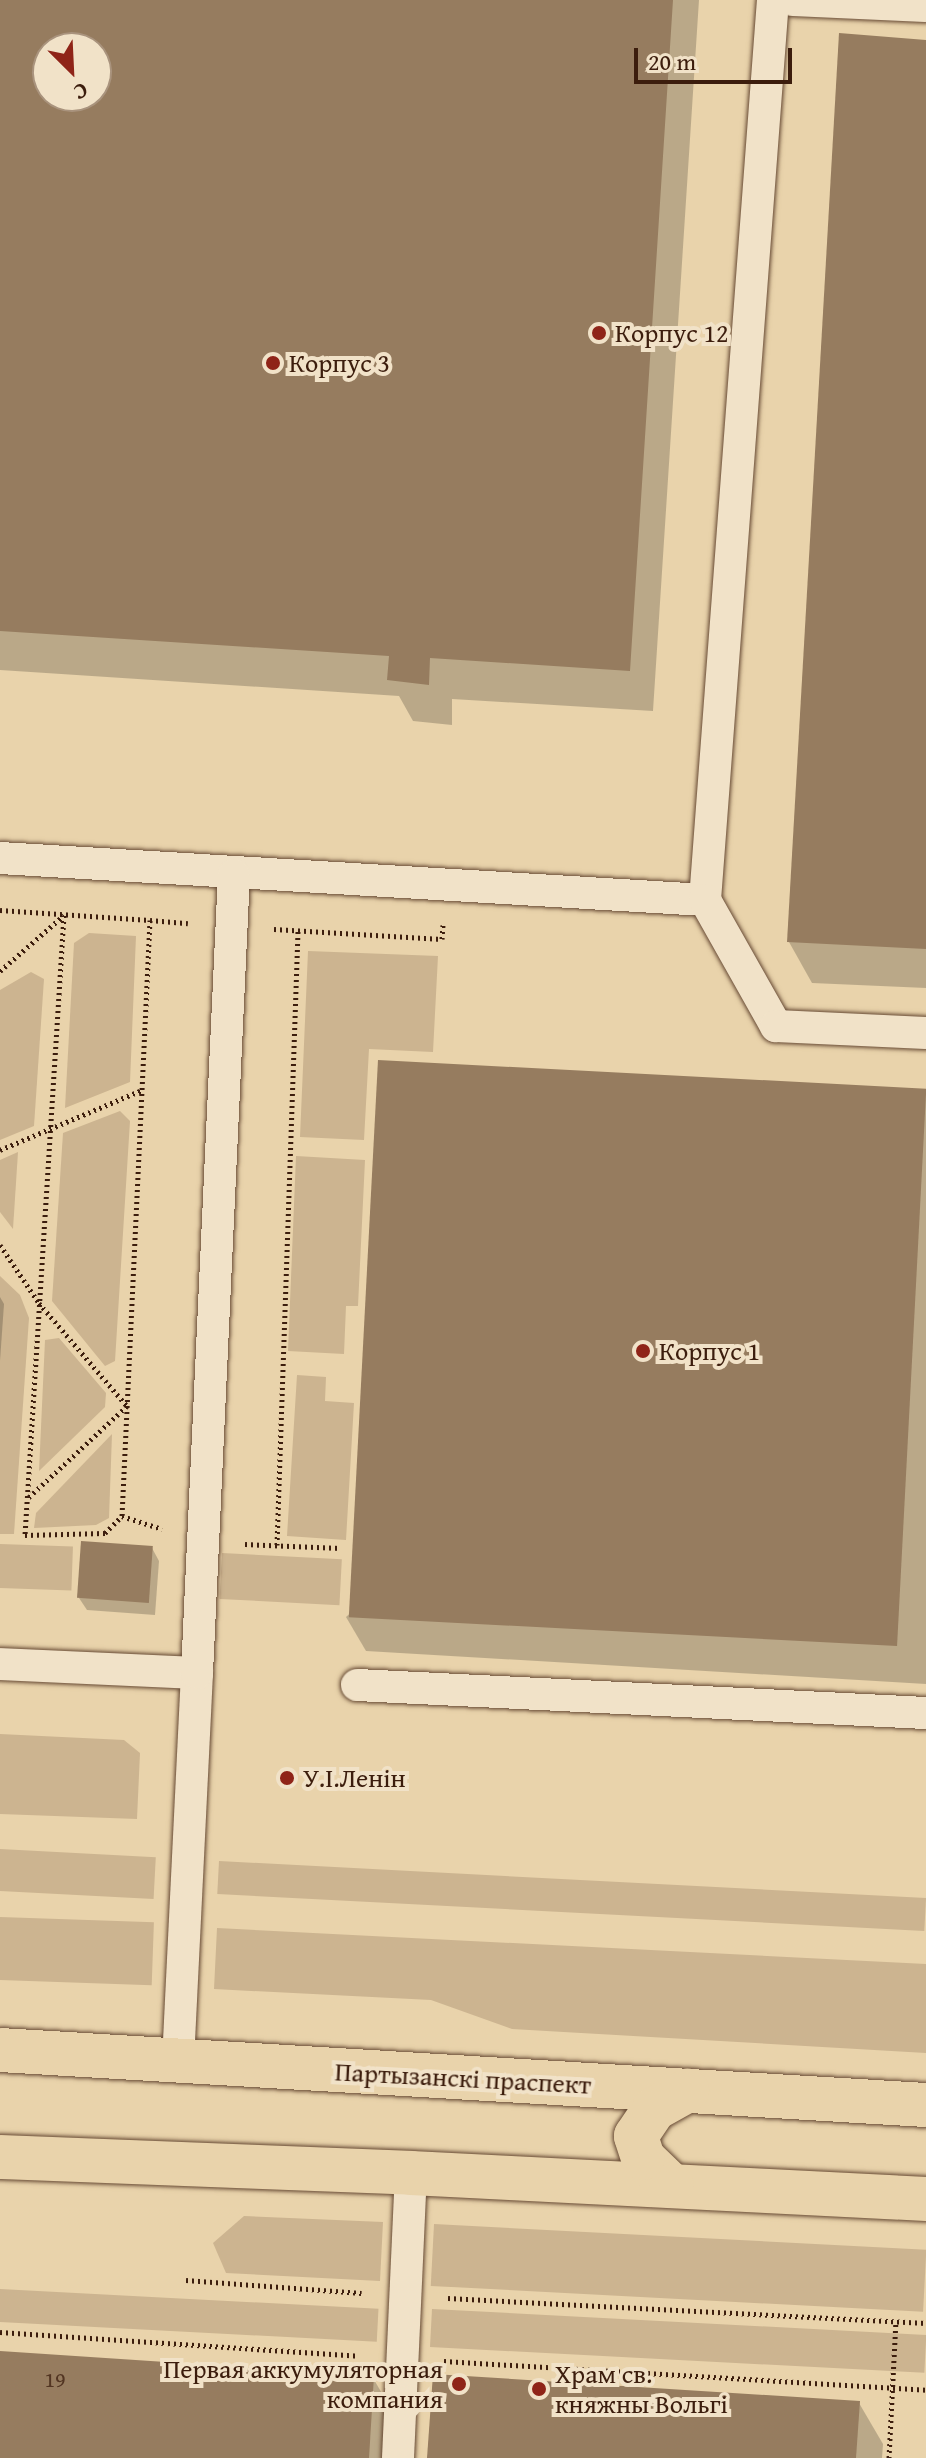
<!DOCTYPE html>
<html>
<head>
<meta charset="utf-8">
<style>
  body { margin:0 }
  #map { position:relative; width:926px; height:2458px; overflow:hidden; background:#e9d3ab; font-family:"Gentium Book Plus",serif }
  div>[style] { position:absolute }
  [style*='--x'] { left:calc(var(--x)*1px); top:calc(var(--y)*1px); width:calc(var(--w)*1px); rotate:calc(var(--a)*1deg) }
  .green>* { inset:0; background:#ccb490; transform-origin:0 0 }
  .shadow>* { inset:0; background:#0003 }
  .building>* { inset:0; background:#967c5f; transform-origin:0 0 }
  .path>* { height:5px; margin-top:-2.5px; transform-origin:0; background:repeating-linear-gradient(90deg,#3c1d0d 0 2px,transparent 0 6px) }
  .roads { filter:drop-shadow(0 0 2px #674a34) drop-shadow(0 0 2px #674a34) }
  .lane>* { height:32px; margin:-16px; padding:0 16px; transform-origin:16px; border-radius:16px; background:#f1e2c8 }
  .primary>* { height:44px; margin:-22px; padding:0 22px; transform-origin:22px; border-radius:22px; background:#e9d3ab }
  .dots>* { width:22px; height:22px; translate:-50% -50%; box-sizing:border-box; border:4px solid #f1e2c8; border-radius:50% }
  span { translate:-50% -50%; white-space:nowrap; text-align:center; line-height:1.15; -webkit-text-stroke:8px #f1e2c8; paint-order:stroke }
  .number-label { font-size:22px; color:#523522 }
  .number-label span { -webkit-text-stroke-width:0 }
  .poi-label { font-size:26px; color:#3c1d0d }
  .left { translate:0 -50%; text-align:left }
  .right { translate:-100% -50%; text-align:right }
  .street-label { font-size:26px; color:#3c1d0d }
  .north { position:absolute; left:32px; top:32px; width:80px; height:80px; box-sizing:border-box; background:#f1e2c8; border:2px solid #a9937d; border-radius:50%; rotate:156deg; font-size:22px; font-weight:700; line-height:32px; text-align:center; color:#3c1d0d }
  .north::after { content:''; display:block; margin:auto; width:28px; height:36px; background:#8f2418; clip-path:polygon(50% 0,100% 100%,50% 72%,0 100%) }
  .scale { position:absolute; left:634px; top:48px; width:158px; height:36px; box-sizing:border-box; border:4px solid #3c1d0d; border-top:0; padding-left:10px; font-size:24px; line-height:28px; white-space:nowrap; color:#3c1d0d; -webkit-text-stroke:6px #f1e2c8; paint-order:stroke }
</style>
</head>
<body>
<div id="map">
  <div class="green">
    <i style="clip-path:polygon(89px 933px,136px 936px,130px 1082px,65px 1108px,74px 943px)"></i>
    <i style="clip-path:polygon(308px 951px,438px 956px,433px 1052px,369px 1049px,364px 1140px,300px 1137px)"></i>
    <i style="clip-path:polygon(31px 972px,44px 979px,34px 1126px,0 1140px,0 990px)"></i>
    <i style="clip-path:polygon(120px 1111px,130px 1121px,115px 1361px,105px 1366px,52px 1301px,63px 1133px)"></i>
    <i style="clip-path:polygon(18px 1152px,13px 1229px,0 1212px,0 1160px)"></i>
    <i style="clip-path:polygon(296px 1156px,365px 1160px,358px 1306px,346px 1306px,344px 1354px,288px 1351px)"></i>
    <i style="clip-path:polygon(0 1276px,20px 1295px,29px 1318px,14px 1534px,0 1534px)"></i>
    <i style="clip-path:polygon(59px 1338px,106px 1393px,105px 1407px,39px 1471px,45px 1340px)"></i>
    <i style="clip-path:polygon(297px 1375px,326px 1377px,325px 1401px,354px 1403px,346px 1540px,287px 1536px)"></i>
    <i style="clip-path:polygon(112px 1434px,109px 1518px,96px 1525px,34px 1528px,36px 1513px)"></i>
    <i style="left:0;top:1544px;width:73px;height:44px;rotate:2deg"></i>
    <i style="left:222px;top:1553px;width:120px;height:46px;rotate:3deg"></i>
    <i style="clip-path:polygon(0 1734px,124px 1740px,140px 1753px,137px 1819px,0 1814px)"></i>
    <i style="left:0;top:1849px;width:156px;height:42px;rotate:3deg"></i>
    <i style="left:219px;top:1861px;width:708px;height:33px;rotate:3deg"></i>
    <i style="left:0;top:1917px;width:154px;height:63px;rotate:2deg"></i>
    <i style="clip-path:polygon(217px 1928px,926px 1964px,926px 2053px,512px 2029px,431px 2000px,214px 1989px)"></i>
    <i style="clip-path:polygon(244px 2216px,383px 2222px,380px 2281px,226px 2273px,213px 2243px)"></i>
    <i style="left:434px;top:2224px;width:493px;height:62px;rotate:3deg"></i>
    <i style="left:0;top:2289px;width:379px;height:33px;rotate:3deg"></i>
    <i style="left:432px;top:2309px;width:495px;height:38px;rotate:3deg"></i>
  </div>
  <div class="shadow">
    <i style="clip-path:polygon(evenodd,0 0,699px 0,653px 711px,452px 699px,452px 725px,413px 721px,399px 696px,0 670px,0 0,48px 48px,96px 48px,96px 96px,48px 96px,48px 48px)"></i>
    <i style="clip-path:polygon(926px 42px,926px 988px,812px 983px,789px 942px)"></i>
    <i style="clip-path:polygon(926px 1094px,926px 1684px,366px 1651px,346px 1617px)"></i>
    <i style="clip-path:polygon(0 1297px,4px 1304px,0 1361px)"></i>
    <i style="clip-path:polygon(152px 1548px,159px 1561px,155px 1615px,87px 1610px,79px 1598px)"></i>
    <i style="clip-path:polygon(0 2353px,373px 2378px,401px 2426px,399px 2458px,0 2458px)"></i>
    <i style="clip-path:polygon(859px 2403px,883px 2444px,882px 2458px,429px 2458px)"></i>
  </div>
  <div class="building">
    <i style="clip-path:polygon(evenodd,0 0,673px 0,630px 671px,430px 658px,429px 685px,387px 680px,389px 656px,0 631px,0 0,48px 48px,96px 48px,96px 96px,48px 96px,48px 48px)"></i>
    <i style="clip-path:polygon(839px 33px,926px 40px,926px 949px,787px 942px)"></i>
    <i style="left:378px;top:1060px;width:549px;height:558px;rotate:3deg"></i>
    <i style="left:81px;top:1541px;width:72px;height:57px;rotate:4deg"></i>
    <i style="clip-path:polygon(0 2351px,374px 2376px,369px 2458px,0 2458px)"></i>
    <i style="clip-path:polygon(433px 2374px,860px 2401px,856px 2458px,427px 2458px)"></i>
  </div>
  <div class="path">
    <i style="--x:0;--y:910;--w:150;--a:3.8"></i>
    <i style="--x:150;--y:920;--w:597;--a:92.69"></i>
    <i style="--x:64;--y:915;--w:621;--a:93.6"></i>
    <i style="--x:25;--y:1535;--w:80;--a:-1.4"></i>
    <i style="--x:105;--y:1533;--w:24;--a:-45"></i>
    <i style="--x:122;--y:1516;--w:42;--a:18"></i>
    <i style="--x:150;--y:920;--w:38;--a:5"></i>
    <i style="--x:274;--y:929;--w:168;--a:3.4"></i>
    <i style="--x:442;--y:939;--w:14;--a:-86"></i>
    <i style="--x:0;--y:971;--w:85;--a:-41.2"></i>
    <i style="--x:0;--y:1150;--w:154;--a:-22.9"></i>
    <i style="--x:0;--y:1245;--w:70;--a:56.1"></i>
    <i style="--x:39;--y:1303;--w:135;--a:49.5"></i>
    <i style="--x:127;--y:1406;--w:137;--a:137.1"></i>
    <i style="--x:245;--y:1544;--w:96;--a:2.4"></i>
    <i style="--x:277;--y:1545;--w:614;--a:-88.04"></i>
    <i style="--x:186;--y:2280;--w:176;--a:4.2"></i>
    <i style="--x:448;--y:2298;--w:479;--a:3"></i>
    <i style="--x:0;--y:2332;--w:359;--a:3.8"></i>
    <i style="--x:444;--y:2361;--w:483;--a:3.4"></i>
    <i style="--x:889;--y:2458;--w:137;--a:-87.1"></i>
  </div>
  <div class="roads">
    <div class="lane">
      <i style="--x:793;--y:0;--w:133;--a:2.6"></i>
      <i style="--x:0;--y:858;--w:706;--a:3.41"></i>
      <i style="--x:705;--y:900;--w:903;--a:-85.68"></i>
      <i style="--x:705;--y:900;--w:145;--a:60.6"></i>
      <i style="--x:776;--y:1026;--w:150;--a:2.7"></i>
      <i style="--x:0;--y:1664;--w:197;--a:2.6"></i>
      <i style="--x:197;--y:1673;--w:387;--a:92.8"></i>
      <i style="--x:197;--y:1673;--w:799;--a:-87.35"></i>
      <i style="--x:357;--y:1685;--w:570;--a:2.82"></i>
      <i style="--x:398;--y:2458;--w:285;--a:-87.4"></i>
    </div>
    <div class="primary">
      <i style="--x:0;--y:2050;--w:928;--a:3.4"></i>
      <i style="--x:0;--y:2157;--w:411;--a:2.2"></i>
      <i style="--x:411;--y:2173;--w:516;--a:2.89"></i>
      <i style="--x:672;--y:2186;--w:40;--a:-136"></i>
      <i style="--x:643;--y:2158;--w:23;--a:-108"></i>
      <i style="--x:636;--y:2136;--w:32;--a:-56"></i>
      <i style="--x:654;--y:2109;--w:38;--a:-29"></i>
    </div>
  </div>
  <div class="dots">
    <i style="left:599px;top:333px;background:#8f2418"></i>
    <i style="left:273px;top:363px;background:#8f2418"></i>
    <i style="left:643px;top:1351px;background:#8f2418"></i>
    <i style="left:287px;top:1778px;background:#8f2418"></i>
    <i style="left:459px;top:2384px;background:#8f2418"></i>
    <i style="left:539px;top:2389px;background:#8f2418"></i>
  </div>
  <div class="number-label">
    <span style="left:55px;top:2380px">19</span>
  </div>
  <div class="poi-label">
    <span class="left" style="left:615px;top:333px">Корпус 12</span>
    <span class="left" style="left:289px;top:363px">Корпус 3</span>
    <span class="left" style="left:659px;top:1351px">Корпус 1</span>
    <span class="left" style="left:303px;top:1778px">У.І.Ленін</span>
    <span class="right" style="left:443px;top:2384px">Первая аккумуляторная<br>компания</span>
    <span class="left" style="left:555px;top:2389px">Храм св.<br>княжны Вольгі</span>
  </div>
  <div class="street-label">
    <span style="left:463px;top:2078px;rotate:3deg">Партызанскі праспект</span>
  </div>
  <div class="north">С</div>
  <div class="scale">20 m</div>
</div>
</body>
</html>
